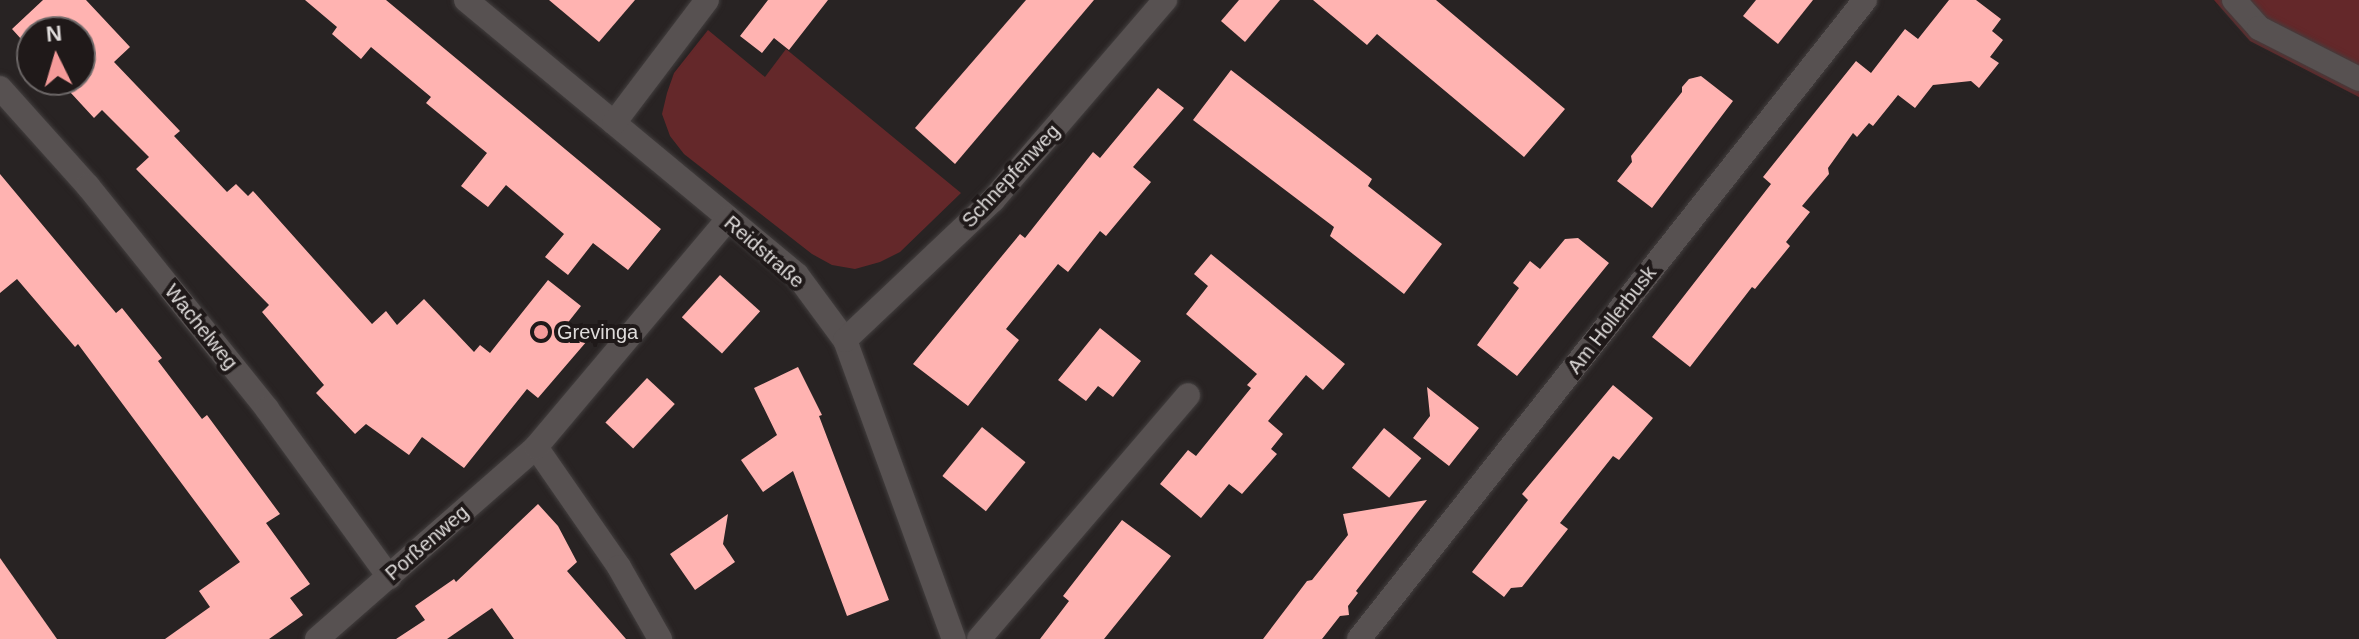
<!DOCTYPE html>
<html>
<head>
<meta charset="utf-8">
<style>
  body { margin:0 }
  #map { position:relative; width:2359px; height:639px; overflow:hidden; background:#282323; font-family:Helvetica,sans-serif }
  div>[style] { position:absolute }
  [style*='--x'] { left:calc(var(--x)*1px); top:calc(var(--y)*1px); width:calc(var(--w)*1px); rotate:calc(var(--a)*1deg) }
  .green>* { inset:0; background:#64282a }
  .building>* { inset:0; background:#ffb3b1; transform-origin:0 0 }
  .roads { filter:drop-shadow(0 0 2px #423e3e) drop-shadow(0 0 2px #423e3e) }
  .street>* { height:24px; margin:-12px; padding:0 12px; transform-origin:12px; border-radius:12px; background:#575151 }
  .dots>* { width:22px; height:22px; translate:-50% -50%; box-sizing:border-box; border:4px solid #1f1919; border-radius:50% }
  span { translate:-50% -50%; white-space:nowrap; text-align:center; line-height:1.15; -webkit-text-stroke:8px #1f1919; paint-order:stroke }
  .street-label { font-size:20px; color:#dfdcdb }
  .poi-label { font-size:20px; color:#dfdcdb }
  .left { translate:0 -50%; text-align:left }
  .north { position:absolute; left:16px; top:16px; width:80px; height:80px; box-sizing:border-box; background:#1f1919; border:2px solid #6c6767; border-radius:50%; rotate:355deg; font-size:22px; font-weight:700; line-height:32px; text-align:center; color:#dfdcdb }
  .north::after { content:''; display:block; margin:auto; width:28px; height:36px; background:#f59b9a; clip-path:polygon(50% 0,100% 100%,50% 72%,0 100%) }
</style>
</head>
<body>
<div id="map">
  <div class="green">
    <i style="clip-path:polygon(2214px 0,2359px 0,2359px 97px,2250px 41px)"></i>
    <i style="clip-path:polygon(708px 30px,765px 77px,786px 49px,961px 193px,900px 252px,880px 262px,855px 269px,832px 265px,812px 254px,684px 154px,670px 136px,662px 114px,667px 93px,674px 73px)"></i>
  </div>
  <div class="building">
    <i style="clip-path:polygon(43px 0,86px 0,130px 47px,114px 62px,180px 131px,174px 136px,227px 192px,236px 184px,248px 196px,253px 191px,372px 324px,386px 311px,397px 325px,424px 299px,474px 352px,480px 345px,490px 353px,548px 280px,581px 306px,566px 325px,587px 341px,538px 398px,527px 389px,464px 468px,422px 437px,409px 455px,366px 424px,355px 434px,316px 393px,324px 385px,262px 312px,269px 305px,136px 169px,149px 157px,102px 110px,94px 118px,59px 80px,80px 80px,80px 32px,32px 32px,32px 51px,12px 29px)"></i>
    <i style="clip-path:polygon(305px 0,386px 0,661px 229px,628px 270px,593px 243px,568px 275px,545px 257px,564px 234px,506px 185px,488px 207px,461px 186px,487px 153px,426px 103px,431px 97px,371px 47px,361px 59px,332px 34px,337px 27px)"></i>
    <i style="clip-path:polygon(549px 0,635px 0,599px 42px)"></i>
    <i style="clip-path:polygon(768px 0,828px 0,789px 50px,774px 38px,762px 53px,740px 36px)"></i>
    <i style="clip-path:polygon(1026px 0,1094px 0,955px 164px,915px 128px)"></i>
    <i style="clip-path:polygon(1239px 0,1280px 0,1245px 42px,1221px 21px)"></i>
    <i style="clip-path:polygon(1313px 0,1436px 0,1565px 109px,1524px 157px,1377px 34px,1367px 45px)"></i>
    <i style="clip-path:polygon(1756px 0,1813px 0,1778px 44px,1743px 16px)"></i>
    <i style="clip-path:polygon(1949px 0,1976px 0,2001px 19px,1992px 31px,2003px 40px,1990px 57px,1999px 63px,1979px 88px,1971px 81px,1933px 85px,1915px 108px,1898px 95px,1873px 126px,1869px 123px,1857px 137px,1853px 133px,1828px 168px,1829px 174px,1802px 206px,1810px 212px,1786px 242px,1790px 246px,1755px 289px,1752px 287px,1690px 367px,1652px 337px,1771px 184px,1763px 177px,1856px 61px,1871px 73px,1905px 29px,1918px 39px)"></i>
    <i style="clip-path:polygon(1231px 70px,1372px 179px,1368px 186px,1442px 244px,1404px 294px,1330px 236px,1334px 227px,1193px 120px)"></i>
    <i style="clip-path:polygon(1701px 76px,1733px 101px,1652px 208px,1617px 181px,1632px 162px,1631px 156px,1682px 92px,1682px 87px,1689px 79px)"></i>
    <i style="clip-path:polygon(1158px 88px,1184px 108px,1133px 167px,1151px 182px,1106px 236px,1100px 231px,1068px 272px,1058px 264px,1006px 329px,1019px 340px,968px 406px,913px 364px,1020px 234px,1025px 238px,1093px 152px,1100px 158px)"></i>
    <i style="clip-path:polygon(0 174px,116px 313px,122px 308px,162px 358px,158px 361px,202px 419px,207px 415px,280px 514px,266px 523px,310px 584px,290px 598px,303px 615px,269px 639px,165px 639px,210px 607px,199px 591px,240px 562px,78px 344px,75px 347px,17px 279px,0 293px)"></i>
    <i style="clip-path:polygon(1578px 238px,1609px 263px,1517px 376px,1477px 345px,1519px 288px,1513px 283px,1530px 261px,1540px 269px,1565px 239px)"></i>
    <i style="clip-path:polygon(1211px 254px,1345px 364px,1323px 390px,1306px 375px,1268px 421px,1283px 434px,1271px 449px,1277px 454px,1242px 494px,1229px 484px,1201px 518px,1160px 484px,1188px 450px,1196px 456px,1251px 388px,1247px 385px,1257px 374px,1186px 314px,1208px 286px,1194px 274px)"></i>
    <i style="left:720px;top:275px;width:54px;height:57px;rotate:42deg"></i>
    <i style="clip-path:polygon(1100px 328px,1141px 361px,1113px 397px,1098px 386px,1086px 401px,1058px 380px)"></i>
    <i style="clip-path:polygon(798px 367px,822px 415px,819px 416px,889px 600px,847px 616px,793px 471px,763px 492px,741px 460px,777px 435px,754px 388px)"></i>
    <i style="left:647px;top:378px;width:38px;height:61px;rotate:43deg"></i>
    <i style="clip-path:polygon(1613px 385px,1653px 418px,1619px 460px,1613px 456px,1560px 523px,1568px 529px,1522px 587px,1511px 588px,1504px 597px,1472px 572px,1528px 500px,1522px 494px)"></i>
    <i style="clip-path:polygon(1427px 387px,1479px 428px,1449px 466px,1413px 438px,1430px 416px)"></i>
    <i style="left:982px;top:427px;width:56px;height:63px;rotate:39deg"></i>
    <i style="left:1384px;top:428px;width:48px;height:51px;rotate:39deg"></i>
    <i style="clip-path:polygon(1427px 500px,1356px 591px,1358px 593px,1348px 606px,1349px 615px,1340px 616px,1322px 639px,1263px 639px,1307px 581px,1312px 580px,1348px 535px,1343px 514px)"></i>
    <i style="clip-path:polygon(538px 504px,558px 526px,577px 562px,567px 571px,626px 639px,514px 639px,492px 608px,447px 639px,396px 639px,425px 620px,415px 606px,454px 579px,456px 582px)"></i>
    <i style="clip-path:polygon(728px 514px,723px 544px,735px 562px,695px 590px,670px 554px)"></i>
    <i style="clip-path:polygon(1122px 520px,1171px 556px,1104px 639px,1040px 639px,1069px 601px,1063px 596px)"></i>
    <i style="clip-path:polygon(0 558px,57px 639px,0 639px)"></i>
  </div>
  <div class="roads">
    <div class="street">
      <i style="--x:466;--y:0;--w:430;--a:39.7"></i>
      <i style="--x:797;--y:275;--w:81;--a:53.6"></i>
      <i style="--x:845;--y:340;--w:318;--a:70"></i>
      <i style="--x:2234;--y:0;--w:38;--a:48"></i>
      <i style="--x:2259;--y:28;--w:112;--a:27"></i>
      <i style="--x:0;--y:88;--w:132;--a:48.1"></i>
      <i style="--x:88;--y:186;--w:286;--a:51.2"></i>
      <i style="--x:267;--y:409;--w:208;--a:54"></i>
      <i style="--x:614;--y:123;--w:154;--a:-52.9"></i>
      <i style="--x:845;--y:340;--w:204;--a:-43.4"></i>
      <i style="--x:993;--y:200;--w:264;--a:-49.3"></i>
      <i style="--x:536;--y:447;--w:146;--a:55.3"></i>
      <i style="--x:619;--y:567;--w:83;--a:60.3"></i>
      <i style="--x:317;--y:639;--w:291;--a:-41.2"></i>
      <i style="--x:536;--y:447;--w:298;--a:-49.9"></i>
      <i style="--x:979;--y:639;--w:321;--a:-49.4"></i>
      <i style="--x:1359;--y:639;--w:815;--a:-51.63"></i>
    </div>
  </div>
  <div class="dots">
    <i style="left:541px;top:332px;background:#f59b9a"></i>
  </div>
  <div class="street-label">
    <span style="left:1011px;top:176px;rotate:-47deg">Schnepfenweg</span>
    <span style="left:764px;top:252px;rotate:41deg">Reidstraße</span>
    <span style="left:1612px;top:320px;rotate:-52deg">Am Hollerbusk</span>
    <span style="left:201px;top:327px;rotate:51deg">Wachelweg</span>
    <span style="left:427px;top:543px;rotate:-41deg">Porßenweg</span>
  </div>
  <div class="poi-label">
    <span class="left" style="left:557px;top:332px">Grevinga</span>
  </div>
  <div class="north">N</div>
</div>
</body>
</html>
